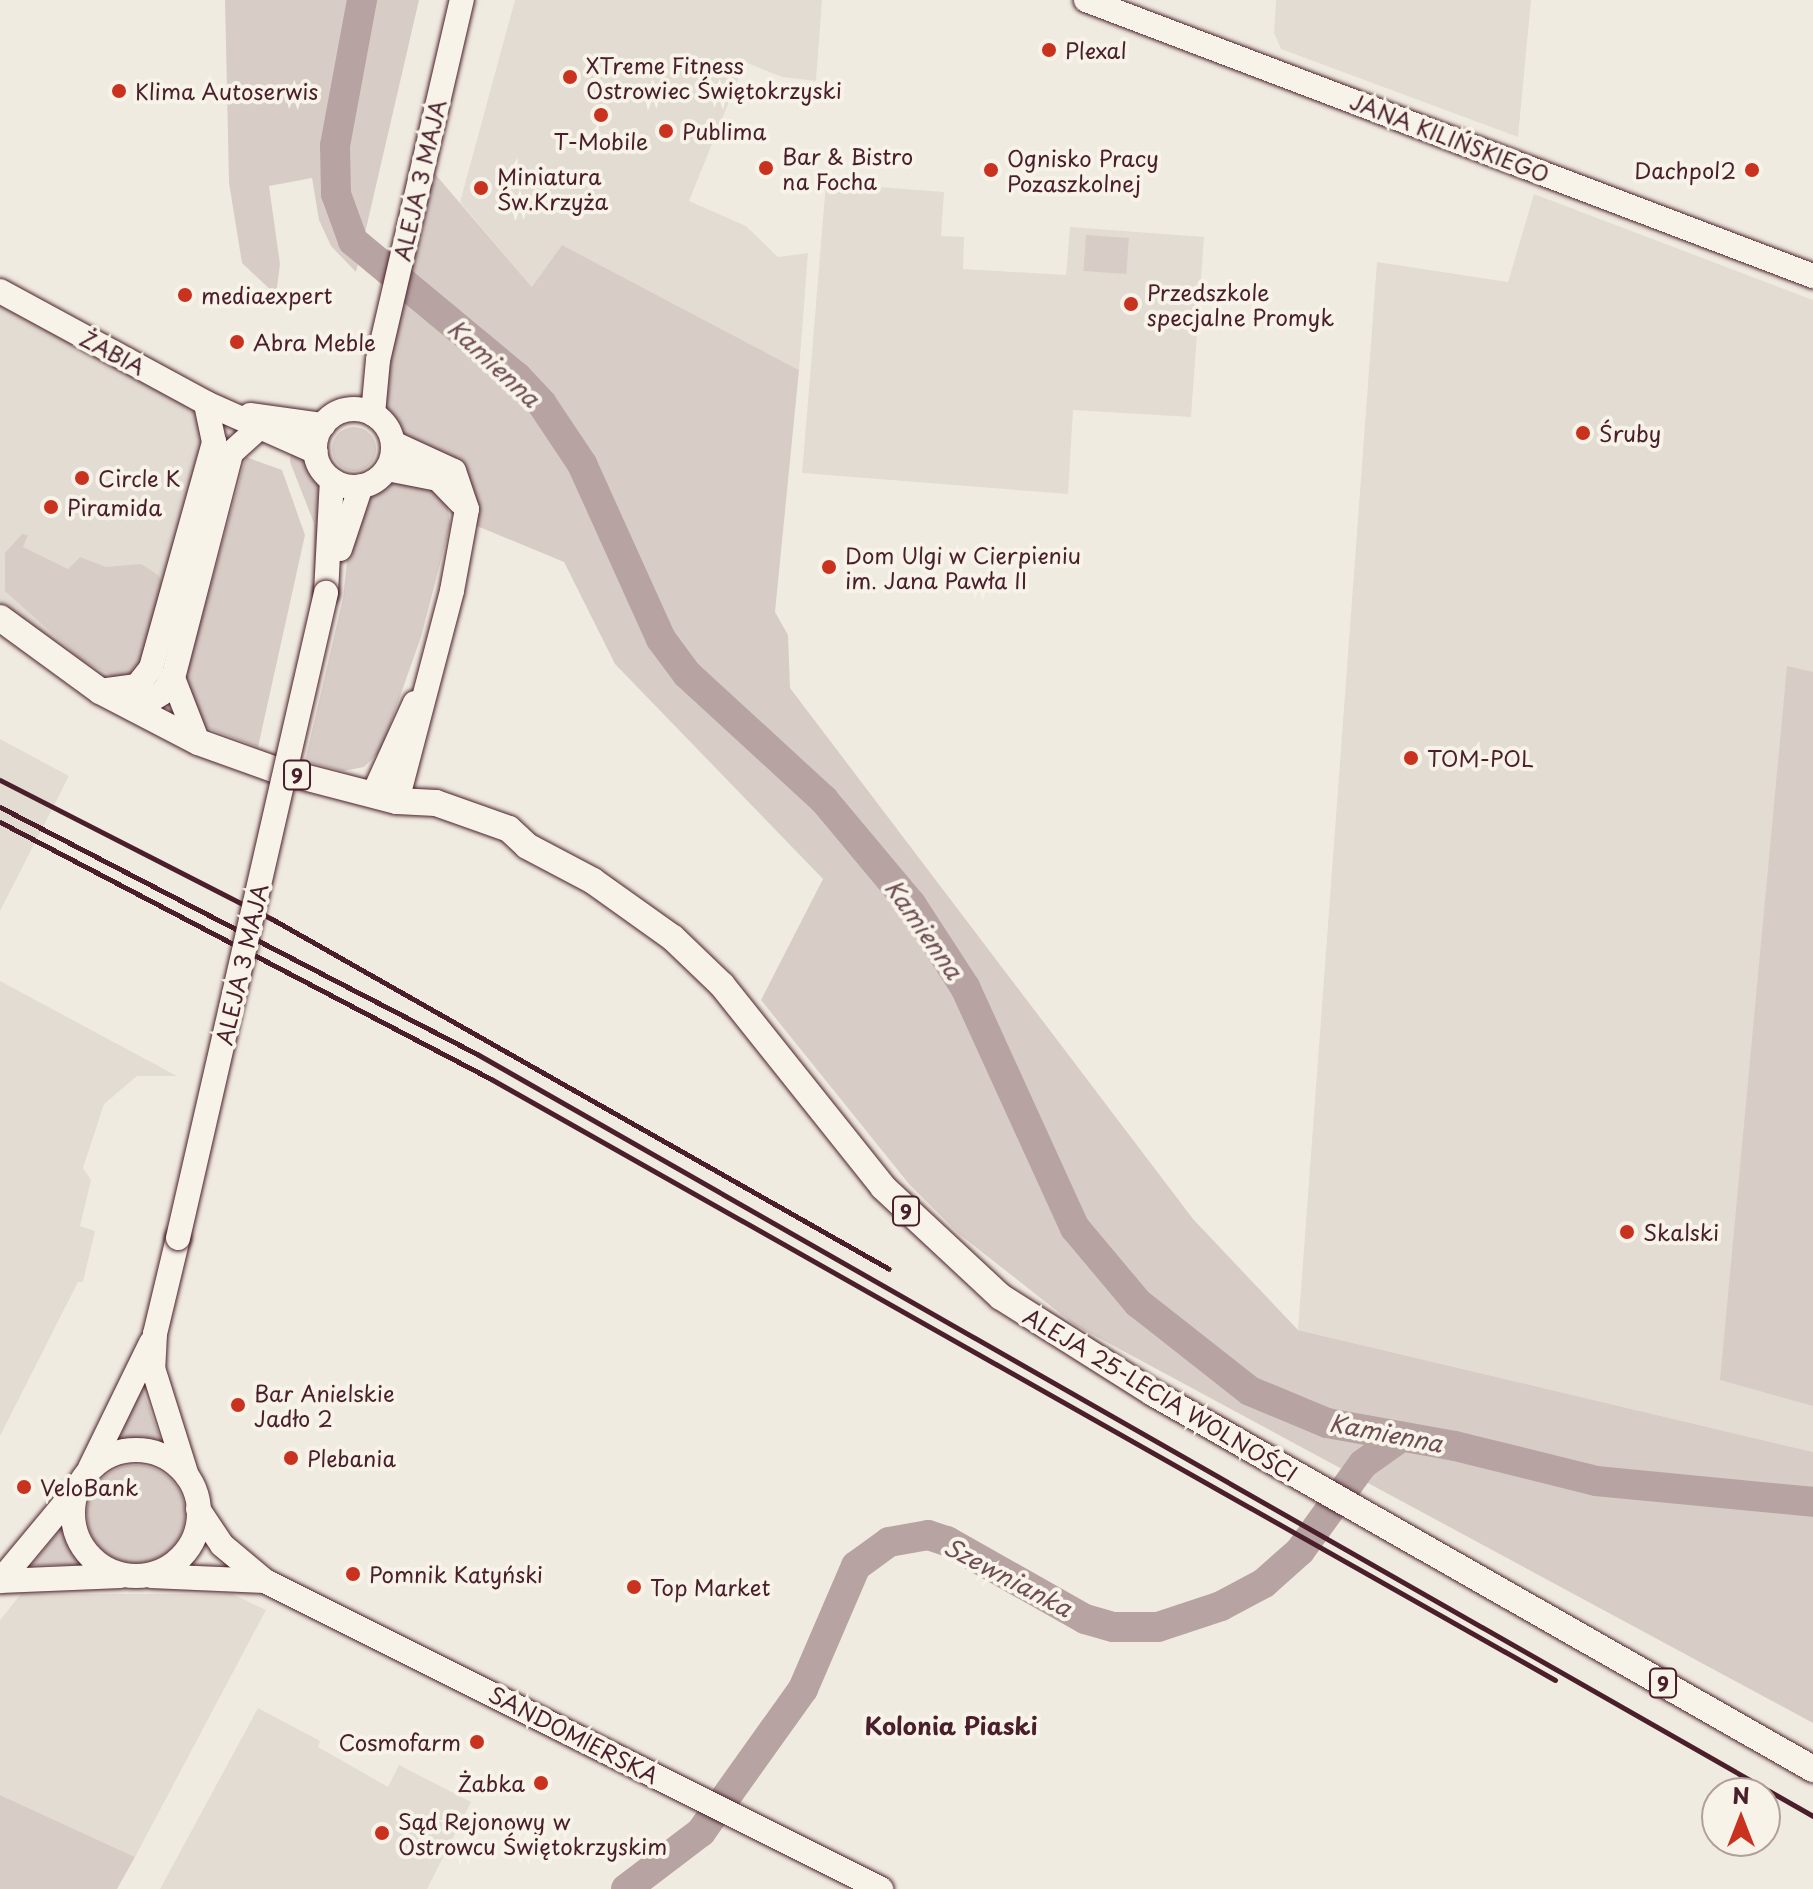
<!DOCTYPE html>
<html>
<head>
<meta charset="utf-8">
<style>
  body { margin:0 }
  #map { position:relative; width:1813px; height:1889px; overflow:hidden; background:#f0ebe0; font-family:"Playpen Sans",sans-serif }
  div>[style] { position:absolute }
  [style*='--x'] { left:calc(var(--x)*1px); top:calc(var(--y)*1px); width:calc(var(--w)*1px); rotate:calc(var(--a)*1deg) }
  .built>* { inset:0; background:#e3dcd2 }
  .green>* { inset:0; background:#d8cdc6; transform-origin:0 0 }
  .round { border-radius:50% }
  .river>* { height:30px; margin:-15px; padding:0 15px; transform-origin:15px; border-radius:15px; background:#b7a4a2 }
  .roads { filter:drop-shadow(0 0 2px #4a1f2b) drop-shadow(0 0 2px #4a1f2b) }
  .secondary>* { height:24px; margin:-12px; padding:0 12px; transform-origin:12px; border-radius:12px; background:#f7f3e8 }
  .secondary>.ring { margin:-12px; padding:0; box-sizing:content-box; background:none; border:24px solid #f7f3e8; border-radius:50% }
  .primary>* { height:26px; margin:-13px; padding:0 13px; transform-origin:13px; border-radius:13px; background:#f7f3e8 }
  .rail>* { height:5px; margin:-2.5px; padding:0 2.5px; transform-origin:2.5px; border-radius:2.5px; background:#4a1f2b }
  .bridges { filter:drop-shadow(0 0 2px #4a1f2b) drop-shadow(0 0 2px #4a1f2b) }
  .secondary-bridge>* { height:24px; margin:-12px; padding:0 12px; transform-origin:12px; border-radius:12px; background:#f7f3e8 }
  .dots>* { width:22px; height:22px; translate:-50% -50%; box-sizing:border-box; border:4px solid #f7f3e8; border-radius:50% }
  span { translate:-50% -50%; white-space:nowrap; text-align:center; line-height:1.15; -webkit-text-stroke:8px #f7f3e8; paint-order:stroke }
  .shield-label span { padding:2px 6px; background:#f7f3e8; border:2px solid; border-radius:6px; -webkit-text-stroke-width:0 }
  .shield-label { font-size:20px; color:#4a1f2b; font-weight:700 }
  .poi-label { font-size:22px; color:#4a1f2b }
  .left { translate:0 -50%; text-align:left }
  .right { translate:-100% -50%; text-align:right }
  .street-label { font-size:22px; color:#4a1f2b }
  .water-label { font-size:24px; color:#704e55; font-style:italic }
  .neighbourhood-label { font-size:24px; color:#4a1f2b; font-weight:700 }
  .north { position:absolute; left:1701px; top:1777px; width:80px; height:80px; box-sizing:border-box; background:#f7f3e8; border:2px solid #b29e9c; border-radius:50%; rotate:0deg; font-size:22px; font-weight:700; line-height:32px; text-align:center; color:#4a1f2b }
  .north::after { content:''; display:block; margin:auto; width:28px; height:36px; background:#c8321e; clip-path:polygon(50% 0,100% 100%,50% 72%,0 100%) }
</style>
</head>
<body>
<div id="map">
  <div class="built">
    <i style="clip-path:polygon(515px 0,822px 0,816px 81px,782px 77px,745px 62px,689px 201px,746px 226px,778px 257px,808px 253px,799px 370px,562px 245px,533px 288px,460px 202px)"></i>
    <i style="clip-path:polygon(1276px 0,1531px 0,1518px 137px,1281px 49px,1274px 33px)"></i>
    <i style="clip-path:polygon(826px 183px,944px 192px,941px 236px,964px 237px,963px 269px,1066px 275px,1070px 227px,1204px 237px,1191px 417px,1073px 410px,1068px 494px,802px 473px)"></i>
    <i style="clip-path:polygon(1534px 194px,1813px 300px,1813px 1452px,1298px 1330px,1377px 262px,1508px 282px)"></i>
    <i style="clip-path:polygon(0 296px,196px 397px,214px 442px,124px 691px,0 618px)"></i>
    <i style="clip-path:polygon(0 739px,69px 776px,0 911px)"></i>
    <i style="clip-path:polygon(0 981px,177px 1076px,137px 1076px,104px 1104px,83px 1168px,91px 1180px,80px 1226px,95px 1231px,83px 1282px,78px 1282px,0 1436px)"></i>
    <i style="clip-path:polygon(21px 1594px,232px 1594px,266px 1610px,135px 1857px,0 1795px,0 1620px)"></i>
    <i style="clip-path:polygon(258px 1708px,320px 1741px,318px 1747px,388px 1787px,399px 1765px,471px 1802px,427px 1889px,160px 1889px)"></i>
  </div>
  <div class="green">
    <i style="clip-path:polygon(225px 0,419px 0,356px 272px,331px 246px,319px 220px,312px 178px,269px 186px,280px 264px,276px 295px,242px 263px,229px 183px)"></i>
    <i style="clip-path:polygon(423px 160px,532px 287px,562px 245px,799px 370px,775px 612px,788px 635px,790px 688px,1193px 1219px,1298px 1330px,1813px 1452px,1813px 1723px,1075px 1325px,959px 1234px,909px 1184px,761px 1000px,823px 879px,615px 664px,564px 562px,465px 521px,373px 414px)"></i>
    <i style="left:1086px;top:235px;width:43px;height:36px;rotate:4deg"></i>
    <i class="round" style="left:332px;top:427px;width:44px;height:44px"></i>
    <i style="clip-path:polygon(291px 452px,302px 455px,321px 479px,322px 542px,314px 575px,314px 523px,290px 462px)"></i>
    <i style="clip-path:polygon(246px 457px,282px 470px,305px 535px,258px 747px,202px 726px,181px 693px)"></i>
    <i style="clip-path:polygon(394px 480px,436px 489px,448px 506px,450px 525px,421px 637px,381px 750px,364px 767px,343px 771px,305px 761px,343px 598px,349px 544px,368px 494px)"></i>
    <i style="clip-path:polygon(22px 534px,28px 535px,23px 547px,68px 569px,80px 557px,106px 567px,141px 564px,158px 575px,163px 584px,151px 668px,100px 691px,111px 675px,82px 660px,5px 591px,5px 553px)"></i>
    <i style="clip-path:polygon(1787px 666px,1813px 672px,1813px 1406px,1720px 1380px)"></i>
    <i style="clip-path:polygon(142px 1388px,162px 1444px,143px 1438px,117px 1441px)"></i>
    <i class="round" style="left:87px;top:1465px;width:98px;height:98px"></i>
    <i style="clip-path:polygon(62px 1527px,80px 1565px,31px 1565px,46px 1547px)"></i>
    <i style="clip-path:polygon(0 1795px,135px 1857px,117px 1889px,0 1889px)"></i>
  </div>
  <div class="river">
    <i style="--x:362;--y:0;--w:148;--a:100.5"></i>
    <i style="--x:335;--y:146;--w:48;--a:88.8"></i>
    <i style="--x:336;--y:194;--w:50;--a:70.1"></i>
    <i style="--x:353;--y:241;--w:213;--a:39.7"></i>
    <i style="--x:517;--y:377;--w:37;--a:47"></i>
    <i style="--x:542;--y:404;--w:72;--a:56.3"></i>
    <i style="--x:582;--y:464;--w:192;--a:65.7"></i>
    <i style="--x:661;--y:639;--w:44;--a:53.4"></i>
    <i style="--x:687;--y:674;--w:186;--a:42.6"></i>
    <i style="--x:824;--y:800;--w:136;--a:50.1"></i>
    <i style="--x:911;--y:904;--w:99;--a:57"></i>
    <i style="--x:965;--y:987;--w:265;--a:65.5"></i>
    <i style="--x:1075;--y:1228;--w:98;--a:50"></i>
    <i style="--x:1138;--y:1303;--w:142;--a:38.2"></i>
    <i style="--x:1250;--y:1391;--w:83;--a:22.6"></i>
    <i style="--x:1327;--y:1423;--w:130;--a:10.2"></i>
    <i style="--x:1455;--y:1446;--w:145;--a:13.9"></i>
    <i style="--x:1596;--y:1481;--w:218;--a:5.5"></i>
    <i style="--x:626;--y:1889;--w:94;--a:-37.2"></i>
    <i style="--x:701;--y:1832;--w:176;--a:-54.5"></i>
    <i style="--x:803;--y:1689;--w:134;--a:-66.7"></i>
    <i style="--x:856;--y:1566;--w:41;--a:-36"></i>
    <i style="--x:889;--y:1542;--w:40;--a:-10"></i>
    <i style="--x:928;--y:1535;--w:20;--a:18"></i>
    <i style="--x:947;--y:1541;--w:159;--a:29.5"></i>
    <i style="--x:1085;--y:1619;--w:29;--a:16"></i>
    <i style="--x:1113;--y:1627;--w:45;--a:0"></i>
    <i style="--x:1158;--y:1627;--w:66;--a:-18.4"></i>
    <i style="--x:1221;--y:1606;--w:49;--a:-28.1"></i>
    <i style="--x:1264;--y:1583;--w:48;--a:-41.6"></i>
    <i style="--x:1300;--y:1551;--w:107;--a:-54.1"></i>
    <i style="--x:1363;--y:1464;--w:47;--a:-35.4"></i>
  </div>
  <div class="roads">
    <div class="secondary">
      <i style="--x:1086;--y:0;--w:778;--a:20.79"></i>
      <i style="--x:0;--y:291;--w:234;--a:28.5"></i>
      <i style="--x:206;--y:403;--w:120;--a:24"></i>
      <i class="ring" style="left:315px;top:409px;width:54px;height:54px"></i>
      <i style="--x:373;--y:414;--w:54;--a:-84.7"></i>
      <i style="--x:378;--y:360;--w:370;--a:-76.9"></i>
      <i style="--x:250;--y:415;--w:74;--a:7.8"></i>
      <i style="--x:393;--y:443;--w:67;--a:24.7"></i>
      <i style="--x:454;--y:471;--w:40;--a:71.1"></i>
      <i style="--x:467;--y:509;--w:83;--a:100.4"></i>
      <i style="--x:452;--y:591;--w:217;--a:104.7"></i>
      <i style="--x:387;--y:469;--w:52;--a:11.1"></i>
      <i style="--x:438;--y:479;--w:33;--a:46"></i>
      <i style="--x:340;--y:549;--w:66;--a:-71.6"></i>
      <i style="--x:326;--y:593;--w:113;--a:-87"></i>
      <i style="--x:173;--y:678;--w:69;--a:68.7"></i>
      <i style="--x:100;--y:691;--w:37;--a:-8"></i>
      <i style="--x:137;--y:686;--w:23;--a:-52"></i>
      <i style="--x:151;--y:668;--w:235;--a:-74.4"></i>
      <i style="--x:214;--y:442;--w:40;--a:-102"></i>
      <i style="--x:135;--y:710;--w:32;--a:-32"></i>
      <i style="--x:162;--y:693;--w:19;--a:-54"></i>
      <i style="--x:173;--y:678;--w:232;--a:-75.5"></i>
      <i style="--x:231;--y:453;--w:38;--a:-42"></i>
      <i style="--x:373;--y:795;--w:101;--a:-65.5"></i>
      <i style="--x:178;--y:1238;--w:99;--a:103.5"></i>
      <i style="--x:155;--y:1334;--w:34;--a:93"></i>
      <i style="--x:153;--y:1368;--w:113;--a:72.5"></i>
      <i class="ring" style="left:73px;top:1450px;width:102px;height:102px"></i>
      <i style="--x:90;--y:1468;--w:139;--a:-64"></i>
      <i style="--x:198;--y:1509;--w:43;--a:56.3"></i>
      <i style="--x:222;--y:1545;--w:56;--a:39.9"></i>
      <i style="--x:265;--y:1581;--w:689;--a:26.57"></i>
      <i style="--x:151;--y:1576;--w:114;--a:2.5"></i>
      <i style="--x:0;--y:1581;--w:121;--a:-2.4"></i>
      <i style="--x:0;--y:1581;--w:117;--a:-50.2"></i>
    </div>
    <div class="primary">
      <i style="--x:0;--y:618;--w:124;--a:36.1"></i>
      <i style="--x:100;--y:691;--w:110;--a:27.5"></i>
      <i style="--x:198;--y:742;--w:80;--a:19.8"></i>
      <i style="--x:273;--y:769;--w:128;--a:14.5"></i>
      <i style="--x:397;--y:801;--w:39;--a:3"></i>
      <i style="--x:436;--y:803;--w:77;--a:19.6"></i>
      <i style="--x:509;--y:829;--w:25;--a:43"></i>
      <i style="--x:527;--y:846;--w:75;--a:27.9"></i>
      <i style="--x:593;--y:881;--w:98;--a:35.5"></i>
      <i style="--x:673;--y:938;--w:68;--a:43.8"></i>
      <i style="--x:722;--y:985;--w:258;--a:51.4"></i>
      <i style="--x:883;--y:1187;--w:161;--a:43"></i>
      <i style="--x:1001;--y:1297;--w:180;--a:32.3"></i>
      <i style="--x:1153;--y:1393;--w:760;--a:29.67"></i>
    </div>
  </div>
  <div class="rail">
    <i style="--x:0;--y:780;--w:305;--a:27.1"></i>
    <i style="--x:272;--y:919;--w:709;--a:29.56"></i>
    <i style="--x:0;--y:807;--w:537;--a:27.38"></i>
    <i style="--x:477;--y:1054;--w:1538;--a:29.7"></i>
    <i style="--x:0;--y:822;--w:554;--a:27.63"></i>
    <i style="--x:491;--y:1079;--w:1222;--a:29.46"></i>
  </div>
  <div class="bridges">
    <div class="secondary-bridge">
      <i style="--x:178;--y:1238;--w:662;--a:-77.08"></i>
    </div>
  </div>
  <div class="dots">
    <i style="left:1049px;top:50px;background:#c8321e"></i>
    <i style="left:570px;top:77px;background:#c8321e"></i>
    <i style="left:119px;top:91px;background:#c8321e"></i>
    <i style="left:601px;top:115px;background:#c8321e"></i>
    <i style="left:666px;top:131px;background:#c8321e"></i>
    <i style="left:766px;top:168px;background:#c8321e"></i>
    <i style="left:991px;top:170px;background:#c8321e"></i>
    <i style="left:1752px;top:170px;background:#c8321e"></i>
    <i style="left:481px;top:188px;background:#c8321e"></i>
    <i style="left:185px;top:295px;background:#c8321e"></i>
    <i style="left:1131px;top:304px;background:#c8321e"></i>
    <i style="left:237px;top:342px;background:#c8321e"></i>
    <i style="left:1583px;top:433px;background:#c8321e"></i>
    <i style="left:82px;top:478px;background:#c8321e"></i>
    <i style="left:51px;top:507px;background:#c8321e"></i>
    <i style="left:829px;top:567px;background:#c8321e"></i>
    <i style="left:1411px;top:758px;background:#c8321e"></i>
    <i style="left:1627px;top:1232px;background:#c8321e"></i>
    <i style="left:238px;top:1405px;background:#c8321e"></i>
    <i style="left:291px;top:1458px;background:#c8321e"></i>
    <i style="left:24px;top:1487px;background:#c8321e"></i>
    <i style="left:353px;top:1574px;background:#c8321e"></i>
    <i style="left:634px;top:1587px;background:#c8321e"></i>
    <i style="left:477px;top:1742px;background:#c8321e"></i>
    <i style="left:541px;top:1783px;background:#c8321e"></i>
    <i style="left:382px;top:1833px;background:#c8321e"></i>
  </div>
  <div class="shield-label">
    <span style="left:297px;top:775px">9</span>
    <span style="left:906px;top:1211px">9</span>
    <span style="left:1663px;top:1683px">9</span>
  </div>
  <div class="poi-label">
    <span class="left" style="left:1065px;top:50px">Plexal</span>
    <span class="left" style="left:586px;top:77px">XTreme Fitness<br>Ostrowiec Świętokrzyski</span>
    <span class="left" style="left:135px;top:91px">Klima Autoserwis</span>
    <span class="left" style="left:682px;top:131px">Publima</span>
    <span style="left:601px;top:141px">T-Mobile</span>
    <span class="left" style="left:782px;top:168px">Bar &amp; Bistro<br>na Focha</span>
    <span class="left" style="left:1007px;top:170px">Ognisko Pracy<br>Pozaszkolnej</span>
    <span class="right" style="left:1736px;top:170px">Dachpol2</span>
    <span class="left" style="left:497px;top:188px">Miniatura<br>Św.Krzyża</span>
    <span class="left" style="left:1147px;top:304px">Przedszkole<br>specjalne Promyk</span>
    <span class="left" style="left:201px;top:295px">mediaexpert</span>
    <span class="left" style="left:253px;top:342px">Abra Meble</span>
    <span class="left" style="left:1599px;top:433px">Śruby</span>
    <span class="left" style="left:98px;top:478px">Circle K</span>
    <span class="left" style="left:67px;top:507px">Piramida</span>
    <span class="left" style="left:845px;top:567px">Dom Ulgi w Cierpieniu<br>im. Jana Pawła II</span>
    <span class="left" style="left:1427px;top:758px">TOM-POL</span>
    <span class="left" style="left:1643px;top:1232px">Skalski</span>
    <span class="left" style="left:254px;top:1405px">Bar Anielskie<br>Jadło 2</span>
    <span class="left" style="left:307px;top:1458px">Plebania</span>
    <span class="left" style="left:40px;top:1487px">VeloBank</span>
    <span class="left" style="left:369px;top:1574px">Pomnik Katyński</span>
    <span class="left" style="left:650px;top:1587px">Top Market</span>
    <span class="right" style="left:461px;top:1742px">Cosmofarm</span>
    <span class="right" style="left:525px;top:1783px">Żabka</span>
    <span class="left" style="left:398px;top:1833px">Sąd Rejonowy w<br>Ostrowcu Świętokrzyskim</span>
  </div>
  <div class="street-label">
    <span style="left:1450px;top:137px;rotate:21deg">JANA KILIŃSKIEGO</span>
    <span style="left:419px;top:180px;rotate:-77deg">ALEJA 3 MAJA</span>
    <span style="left:113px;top:352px;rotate:28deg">ŻABIA</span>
    <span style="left:241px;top:964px;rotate:-77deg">ALEJA 3 MAJA</span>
    <span style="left:1161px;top:1394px;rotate:31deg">ALEJA 25-LECIA WOLNOŚCI</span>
    <span style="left:574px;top:1734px;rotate:27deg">SANDOMIERSKA</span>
  </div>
  <div class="water-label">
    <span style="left:494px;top:363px;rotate:43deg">Kamienna</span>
    <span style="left:924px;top:929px;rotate:55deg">Kamienna</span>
    <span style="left:1386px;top:1433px;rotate:11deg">Kamienna</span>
    <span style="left:1008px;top:1577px;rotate:28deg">Szewnianka</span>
  </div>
  <div class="neighbourhood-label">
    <span style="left:951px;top:1726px">Kolonia Piaski</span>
  </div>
  <div class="north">N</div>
</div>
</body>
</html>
